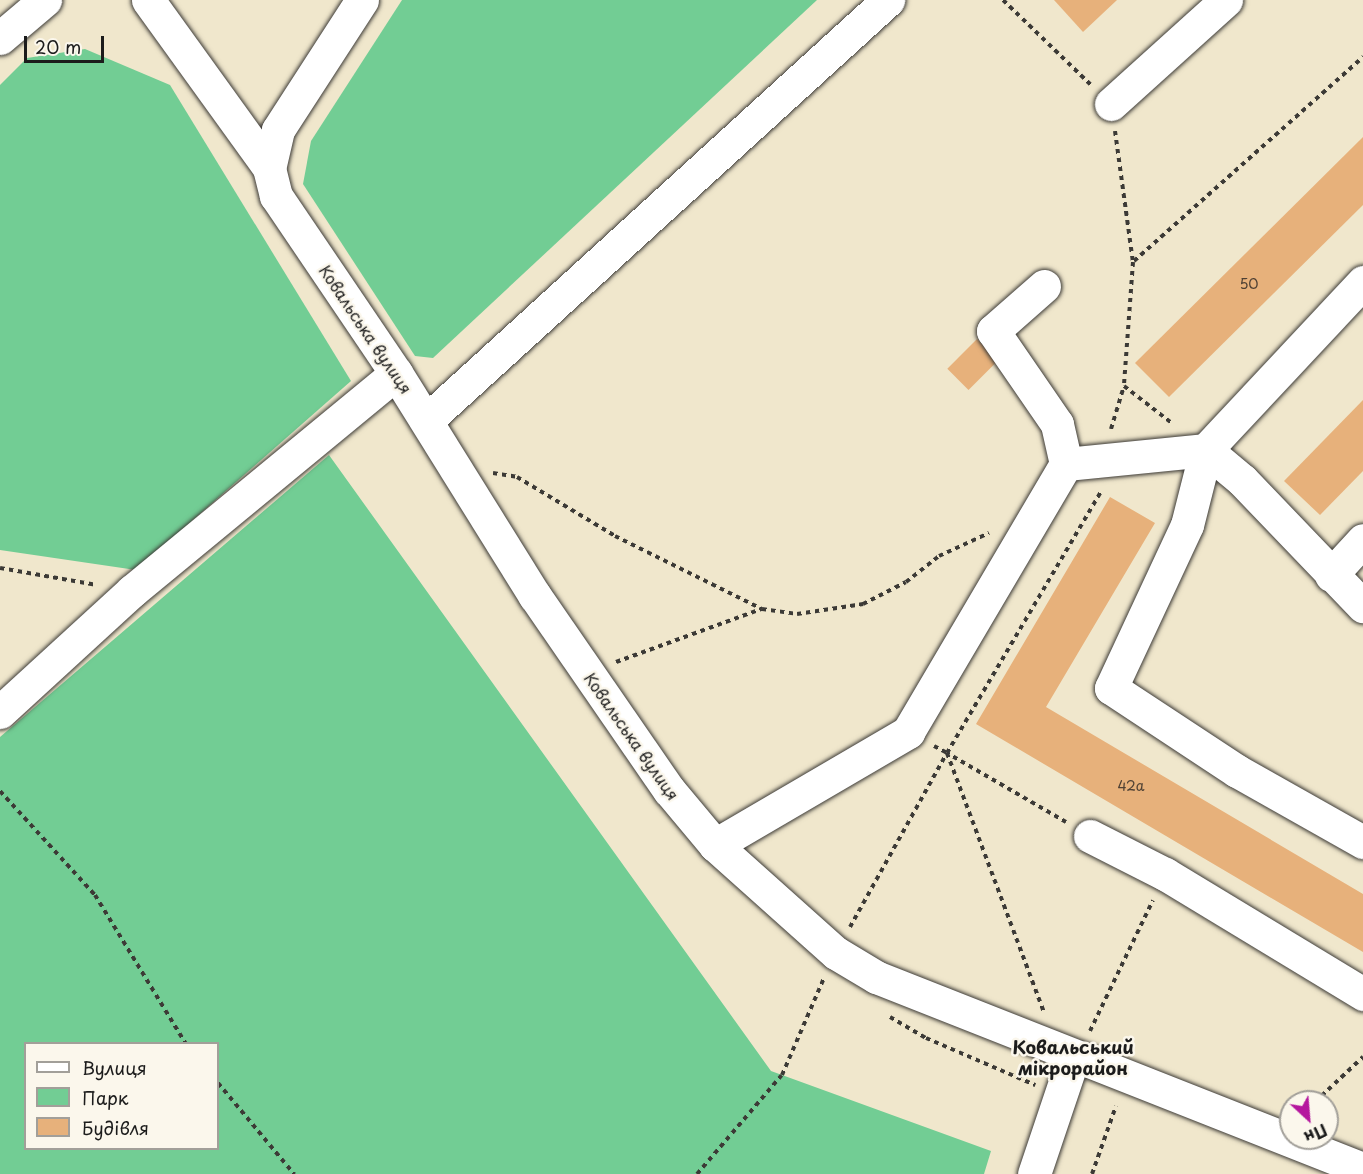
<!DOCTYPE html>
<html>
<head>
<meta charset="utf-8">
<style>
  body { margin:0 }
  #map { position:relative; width:1363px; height:1174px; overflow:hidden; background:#f0e7cc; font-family:"Playpen Sans",sans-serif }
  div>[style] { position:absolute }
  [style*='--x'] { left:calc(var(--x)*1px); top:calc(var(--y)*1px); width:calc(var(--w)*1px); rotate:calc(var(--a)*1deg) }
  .green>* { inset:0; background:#72cd94 }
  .building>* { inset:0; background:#e7b17b; transform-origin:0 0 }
  .path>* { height:4px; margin-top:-2px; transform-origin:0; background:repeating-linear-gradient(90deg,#3c3a36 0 4.5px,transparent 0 9px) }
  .roads { filter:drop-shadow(0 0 2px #3c3a36) drop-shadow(0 0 2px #3c3a36) }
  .minor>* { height:33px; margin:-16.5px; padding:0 16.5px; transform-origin:16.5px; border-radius:16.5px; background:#fff }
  span { translate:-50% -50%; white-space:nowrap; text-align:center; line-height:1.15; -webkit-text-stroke:5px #fbf7ec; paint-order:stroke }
  .number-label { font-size:14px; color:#4f4134 }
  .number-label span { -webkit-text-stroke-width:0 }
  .street-label { font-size:16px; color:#1c1c1c }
  .neighbourhood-label { font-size:18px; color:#1c1c1c; font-weight:700 }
  .legend { position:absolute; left:24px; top:1042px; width:195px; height:108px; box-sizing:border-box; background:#fbf7ec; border:2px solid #a29f99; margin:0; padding:8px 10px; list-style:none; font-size:18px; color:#1c1c1c }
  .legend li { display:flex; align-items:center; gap:12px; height:30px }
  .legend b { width:30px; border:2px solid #a29f99 }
  .north { position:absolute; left:1279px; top:1090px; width:60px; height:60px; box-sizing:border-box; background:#fbf7ec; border:2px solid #a29f99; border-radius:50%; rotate:154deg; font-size:16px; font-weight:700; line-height:24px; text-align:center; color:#1c1c1c }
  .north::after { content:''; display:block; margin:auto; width:21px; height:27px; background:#b5179e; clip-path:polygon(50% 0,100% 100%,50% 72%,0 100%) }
  .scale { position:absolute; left:24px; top:36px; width:80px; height:27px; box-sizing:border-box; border:3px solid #1c1c1c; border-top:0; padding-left:8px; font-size:18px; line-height:21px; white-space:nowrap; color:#1c1c1c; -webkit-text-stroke:4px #fbf7ec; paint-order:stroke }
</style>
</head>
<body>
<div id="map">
  <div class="green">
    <i style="clip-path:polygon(402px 0,817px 0,433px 358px,415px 356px,303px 184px,311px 141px)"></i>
    <i style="clip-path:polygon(85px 49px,170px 85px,351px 381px,136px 570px,0 550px,0 85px,27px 58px)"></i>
    <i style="clip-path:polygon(evenodd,329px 455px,771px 1071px,991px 1151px,984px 1174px,0 1174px,0 737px,329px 455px,26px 1044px,218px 1044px,218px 1148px,26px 1148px,26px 1044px)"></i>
  </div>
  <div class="building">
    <i style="clip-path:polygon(1054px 0,1117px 0,1083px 32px)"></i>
    <i style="clip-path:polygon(1363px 137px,1363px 205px,1169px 397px,1135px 363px)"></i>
    <i style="left:977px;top:339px;width:30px;height:42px;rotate:45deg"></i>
    <i style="clip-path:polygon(1363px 400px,1363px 471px,1320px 515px,1284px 481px)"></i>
    <i style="clip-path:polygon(1110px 497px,1155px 523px,1046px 707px,1363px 894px,1363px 952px,976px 724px)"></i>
  </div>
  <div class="path">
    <i style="--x:1003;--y:0;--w:122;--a:44"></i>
    <i style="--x:1115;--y:131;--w:132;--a:82.2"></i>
    <i style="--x:1133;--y:262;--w:124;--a:94.2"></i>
    <i style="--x:1124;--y:386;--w:62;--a:37.8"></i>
    <i style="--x:1134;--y:261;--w:307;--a:-41.7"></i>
    <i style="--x:1111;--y:429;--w:45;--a:-73.2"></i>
    <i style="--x:493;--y:473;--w:24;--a:9"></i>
    <i style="--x:517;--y:477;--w:114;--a:31"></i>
    <i style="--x:615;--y:536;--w:164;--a:26.4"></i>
    <i style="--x:762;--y:609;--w:35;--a:8"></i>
    <i style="--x:797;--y:614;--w:67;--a:-8.6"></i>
    <i style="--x:863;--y:604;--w:48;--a:-27.1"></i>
    <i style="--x:906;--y:582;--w:42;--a:-38.2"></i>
    <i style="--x:939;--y:556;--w:55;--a:-24.7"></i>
    <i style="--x:0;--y:568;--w:97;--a:10"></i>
    <i style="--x:616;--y:662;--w:155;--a:-20"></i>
    <i style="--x:934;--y:746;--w:15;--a:28"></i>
    <i style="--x:0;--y:791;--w:141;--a:47.6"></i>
    <i style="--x:95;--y:895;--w:175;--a:58.6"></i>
    <i style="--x:1066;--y:822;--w:138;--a:-149.9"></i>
    <i style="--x:947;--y:753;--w:305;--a:-59.5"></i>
    <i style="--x:850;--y:927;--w:199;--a:-60.9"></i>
    <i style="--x:947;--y:753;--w:277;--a:69.5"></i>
    <i style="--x:890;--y:1017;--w:42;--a:30.3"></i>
    <i style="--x:926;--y:1038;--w:119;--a:23.3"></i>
    <i style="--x:1090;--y:1031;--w:145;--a:-64.3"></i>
    <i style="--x:218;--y:1083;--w:119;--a:50.1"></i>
    <i style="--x:1315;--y:1102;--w:66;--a:-43.2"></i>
    <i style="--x:697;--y:1174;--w:130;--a:-49.4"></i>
    <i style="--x:782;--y:1075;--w:106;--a:-66.6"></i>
    <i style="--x:1092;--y:1174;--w:72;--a:-70.6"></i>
  </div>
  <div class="roads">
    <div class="minor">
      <i style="--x:148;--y:0;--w:207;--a:54.2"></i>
      <i style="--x:362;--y:0;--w:155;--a:122.9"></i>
      <i style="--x:278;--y:130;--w:39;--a:103"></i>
      <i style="--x:269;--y:168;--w:29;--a:76"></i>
      <i style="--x:276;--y:196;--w:214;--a:55.9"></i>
      <i style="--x:396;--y:373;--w:263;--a:58.1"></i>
      <i style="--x:535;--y:596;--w:236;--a:55.4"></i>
      <i style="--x:669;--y:790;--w:72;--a:50.1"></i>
      <i style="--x:715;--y:845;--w:162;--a:41.8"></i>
      <i style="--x:836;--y:953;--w:47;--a:31"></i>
      <i style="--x:876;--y:977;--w:523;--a:21.52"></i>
      <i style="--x:0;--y:38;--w:59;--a:-40.2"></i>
      <i style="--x:1111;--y:104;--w:155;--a:-42.1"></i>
      <i style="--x:1363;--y:282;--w:230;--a:133.1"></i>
      <i style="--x:1206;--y:450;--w:77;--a:104.2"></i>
      <i style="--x:1187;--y:525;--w:180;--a:115"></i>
      <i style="--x:1111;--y:688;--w:151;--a:33.4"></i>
      <i style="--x:1237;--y:771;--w:145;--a:29.4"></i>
      <i style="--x:427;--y:420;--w:624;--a:-42.34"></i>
      <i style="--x:1066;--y:464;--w:141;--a:-5.7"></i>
      <i style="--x:1206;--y:450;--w:47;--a:39.8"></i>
      <i style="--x:1242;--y:480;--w:175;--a:46.2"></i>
      <i style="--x:1331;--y:575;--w:47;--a:-47.6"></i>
      <i style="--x:0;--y:712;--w:179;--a:-42.5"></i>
      <i style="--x:132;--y:591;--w:342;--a:-39.5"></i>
      <i style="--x:1090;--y:836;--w:84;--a:26.9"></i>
      <i style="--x:1165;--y:874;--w:232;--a:31.2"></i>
      <i style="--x:715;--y:845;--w:224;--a:-30.3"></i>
      <i style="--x:908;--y:732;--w:311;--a:-59.5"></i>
      <i style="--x:1066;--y:464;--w:41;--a:-102.7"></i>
      <i style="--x:1057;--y:424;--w:113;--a:-124.5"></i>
      <i style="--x:993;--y:331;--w:68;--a:-41.4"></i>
      <i style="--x:1034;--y:1174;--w:122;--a:-71.4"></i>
    </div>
  </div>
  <div class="number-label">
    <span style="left:1249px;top:284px">50</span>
    <span style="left:1131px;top:786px">42а</span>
  </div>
  <div class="street-label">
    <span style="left:366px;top:329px;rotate:56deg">Ковальська вулиця</span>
    <span style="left:632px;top:736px;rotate:55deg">Ковальська вулиця</span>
  </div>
  <div class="neighbourhood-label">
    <span style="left:1073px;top:1058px">Ковальський<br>мікрорайон</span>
  </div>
  <ul class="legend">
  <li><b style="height:8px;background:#fff"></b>Вулиця</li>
  <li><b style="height:16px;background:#72cd94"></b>Парк</li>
  <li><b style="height:16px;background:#e7b17b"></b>Будівля</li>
  </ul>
  <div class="north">Пн</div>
  <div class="scale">20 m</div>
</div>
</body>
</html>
